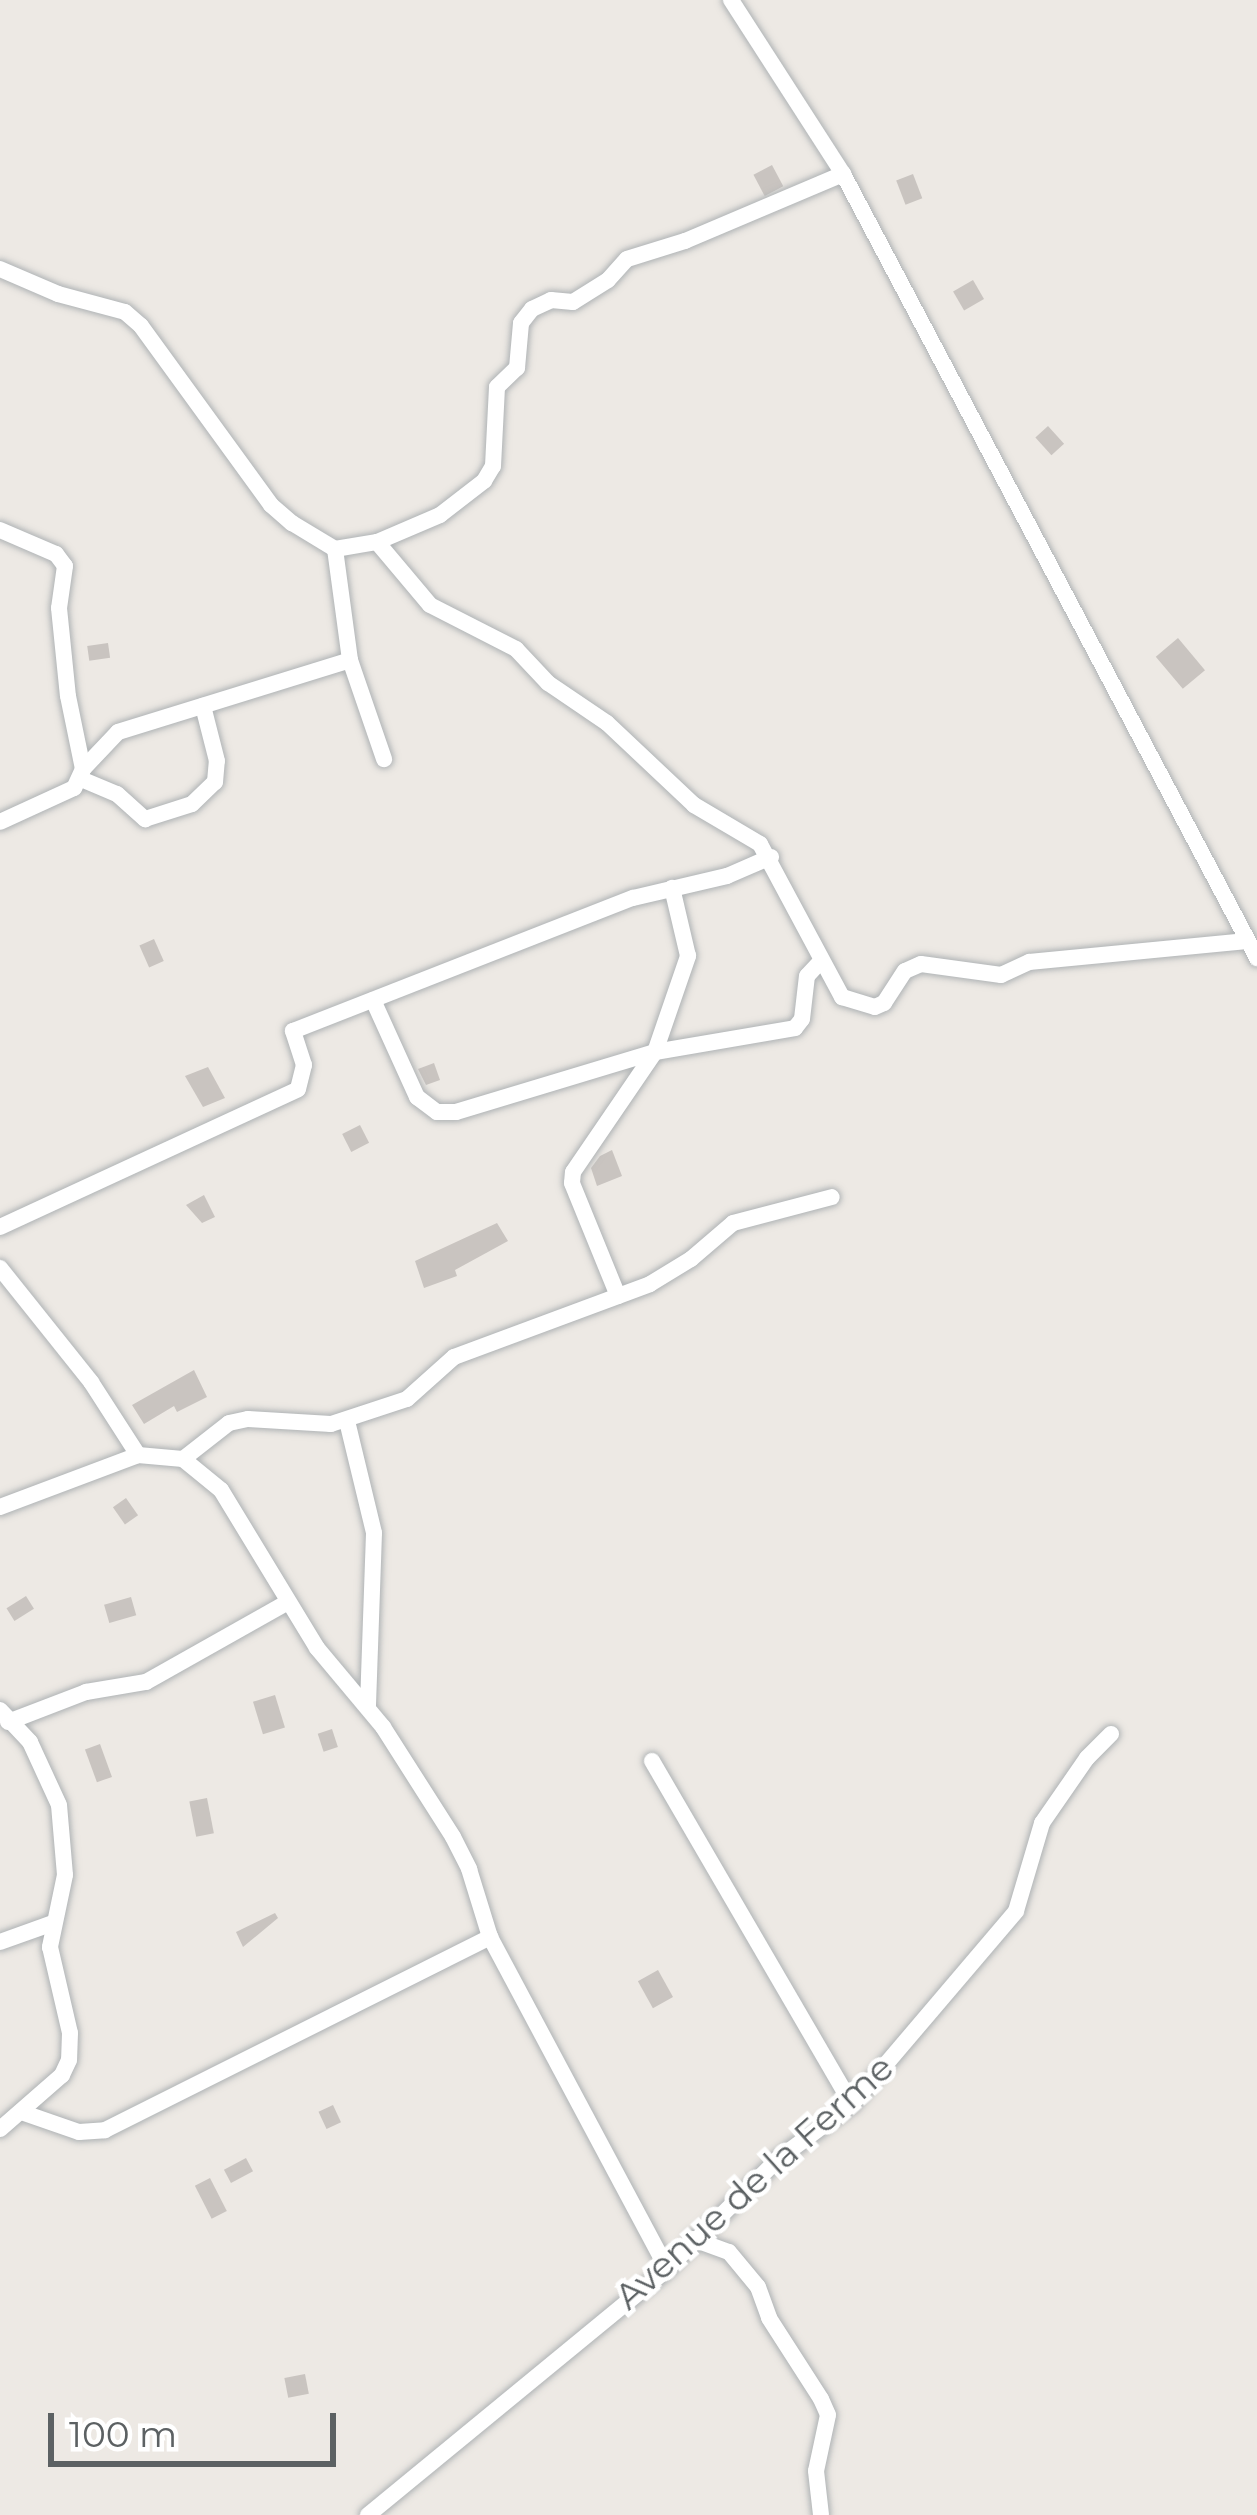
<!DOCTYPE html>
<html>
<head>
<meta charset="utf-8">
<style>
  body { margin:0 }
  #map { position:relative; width:1257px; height:2515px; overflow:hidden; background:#ede9e4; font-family:Montserrat,sans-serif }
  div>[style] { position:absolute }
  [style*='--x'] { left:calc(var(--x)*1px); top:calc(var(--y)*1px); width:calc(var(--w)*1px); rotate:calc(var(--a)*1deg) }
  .building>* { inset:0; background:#c9c4c0; transform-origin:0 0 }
  .roads { filter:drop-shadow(0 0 3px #afb3b5) drop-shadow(0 0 3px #afb3b5) }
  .street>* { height:16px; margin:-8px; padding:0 8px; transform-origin:8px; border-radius:8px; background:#fff }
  span { translate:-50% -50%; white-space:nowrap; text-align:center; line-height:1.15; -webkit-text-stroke:9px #fff; paint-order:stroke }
  .street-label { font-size:36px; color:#5c6163 }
  .scale { position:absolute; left:48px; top:2413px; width:288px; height:54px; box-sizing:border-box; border:6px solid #5c6163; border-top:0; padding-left:15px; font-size:36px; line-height:42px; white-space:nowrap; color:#5c6163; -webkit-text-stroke:9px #fff; paint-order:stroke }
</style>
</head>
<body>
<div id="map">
  <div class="building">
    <i style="left:772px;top:165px;width:24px;height:21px;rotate:62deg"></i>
    <i style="left:913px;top:174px;width:26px;height:18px;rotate:69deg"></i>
    <i style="left:973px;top:280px;width:22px;height:23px;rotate:60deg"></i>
    <i style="left:1048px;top:426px;width:24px;height:17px;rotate:48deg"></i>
    <i style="left:1178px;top:638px;width:42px;height:29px;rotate:50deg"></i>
    <i style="left:108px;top:643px;width:15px;height:21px;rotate:82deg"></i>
    <i style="left:154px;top:939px;width:24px;height:16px;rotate:66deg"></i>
    <i style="clip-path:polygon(434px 1063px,440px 1080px,426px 1085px,418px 1069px)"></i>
    <i style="clip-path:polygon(208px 1067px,225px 1098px,203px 1107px,185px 1076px)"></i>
    <i style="left:360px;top:1125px;width:20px;height:20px;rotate:63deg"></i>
    <i style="clip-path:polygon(612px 1150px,622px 1176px,597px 1186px,591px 1168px,600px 1156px)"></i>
    <i style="clip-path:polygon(204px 1195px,215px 1217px,202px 1223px,186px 1205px)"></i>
    <i style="clip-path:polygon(497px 1223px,508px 1241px,455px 1270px,457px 1276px,424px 1288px,415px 1261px)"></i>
    <i style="clip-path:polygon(194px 1370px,207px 1397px,177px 1412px,174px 1406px,144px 1424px,132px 1405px)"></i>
    <i style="left:126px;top:1498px;width:21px;height:16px;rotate:55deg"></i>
    <i style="left:26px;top:1596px;width:15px;height:23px;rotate:58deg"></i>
    <i style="left:131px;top:1597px;width:19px;height:28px;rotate:74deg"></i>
    <i style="left:275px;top:1695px;width:34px;height:23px;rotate:73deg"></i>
    <i style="left:332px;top:1729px;width:19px;height:15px;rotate:72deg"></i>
    <i style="left:100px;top:1744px;width:35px;height:16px;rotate:70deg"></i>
    <i style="left:207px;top:1798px;width:36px;height:18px;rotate:79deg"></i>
    <i style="clip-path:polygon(275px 1913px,278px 1918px,243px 1947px,236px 1932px)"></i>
    <i style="left:658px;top:1970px;width:31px;height:23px;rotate:61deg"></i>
    <i style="left:333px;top:2105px;width:19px;height:16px;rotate:65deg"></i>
    <i style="left:246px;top:2158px;width:15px;height:25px;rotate:62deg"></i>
    <i style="left:210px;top:2178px;width:37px;height:17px;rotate:63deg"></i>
    <i style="left:305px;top:2374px;width:20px;height:21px;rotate:79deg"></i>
  </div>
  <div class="roads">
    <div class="street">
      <i style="--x:731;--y:0;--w:207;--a:57.2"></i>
      <i style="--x:843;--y:174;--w:887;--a:62.16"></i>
      <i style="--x:0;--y:269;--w:63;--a:23.3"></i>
      <i style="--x:58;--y:294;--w:69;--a:15"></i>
      <i style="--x:125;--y:312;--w:21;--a:41"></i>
      <i style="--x:141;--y:326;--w:221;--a:54"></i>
      <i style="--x:271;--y:505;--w:28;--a:41"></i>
      <i style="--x:292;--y:523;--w:50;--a:31.2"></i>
      <i style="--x:335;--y:549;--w:43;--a:-9.5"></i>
      <i style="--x:377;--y:542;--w:82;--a:49.9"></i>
      <i style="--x:430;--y:605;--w:97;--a:27.1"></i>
      <i style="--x:516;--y:649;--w:47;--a:46.7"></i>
      <i style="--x:548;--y:683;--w:71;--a:34.1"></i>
      <i style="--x:607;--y:723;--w:120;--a:43.3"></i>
      <i style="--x:694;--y:805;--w:77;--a:30.6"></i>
      <i style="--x:760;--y:844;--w:174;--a:61.8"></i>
      <i style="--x:842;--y:997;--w:34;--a:17"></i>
      <i style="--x:875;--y:1007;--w:10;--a:-24"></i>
      <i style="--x:884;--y:1003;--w:38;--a:-57"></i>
      <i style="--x:905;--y:971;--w:17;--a:-24"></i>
      <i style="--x:921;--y:964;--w:81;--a:7.8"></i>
      <i style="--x:1001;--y:975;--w:31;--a:-25"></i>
      <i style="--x:1029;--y:962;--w:219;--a:-5.5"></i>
      <i style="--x:0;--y:530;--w:61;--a:23.2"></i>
      <i style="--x:56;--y:554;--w:15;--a:53"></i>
      <i style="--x:65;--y:566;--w:42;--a:98.1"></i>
      <i style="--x:59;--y:608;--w:88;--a:84.2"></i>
      <i style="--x:68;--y:696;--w:75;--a:78.4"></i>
      <i style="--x:83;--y:769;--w:21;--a:115"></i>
      <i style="--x:74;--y:788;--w:81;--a:155.3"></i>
      <i style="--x:377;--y:542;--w:69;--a:-23.2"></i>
      <i style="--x:440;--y:515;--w:56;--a:-37.7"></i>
      <i style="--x:484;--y:481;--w:17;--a:-59"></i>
      <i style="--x:493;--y:466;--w:79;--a:-87.1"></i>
      <i style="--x:497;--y:387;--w:28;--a:-44"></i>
      <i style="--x:517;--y:368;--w:45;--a:-84.9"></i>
      <i style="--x:521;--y:323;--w:18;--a:-52"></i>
      <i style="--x:532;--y:309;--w:21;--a:-25"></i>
      <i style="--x:551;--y:300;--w:22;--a:5"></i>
      <i style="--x:573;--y:302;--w:41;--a:-32.2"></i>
      <i style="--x:608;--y:280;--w:28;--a:-48"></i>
      <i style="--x:627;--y:259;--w:61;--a:-17.2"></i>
      <i style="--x:685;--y:241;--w:172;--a:-23"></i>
      <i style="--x:335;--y:549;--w:112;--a:82.3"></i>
      <i style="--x:350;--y:660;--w:105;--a:71"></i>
      <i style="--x:83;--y:769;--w:51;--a:-46.6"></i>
      <i style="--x:118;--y:732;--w:243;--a:-17.2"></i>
      <i style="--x:81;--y:779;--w:39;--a:23"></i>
      <i style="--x:117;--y:794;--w:38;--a:42"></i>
      <i style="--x:145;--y:819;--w:49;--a:-17.7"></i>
      <i style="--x:192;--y:804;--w:32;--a:-44"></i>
      <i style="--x:215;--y:782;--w:21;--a:-85"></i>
      <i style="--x:217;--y:761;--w:57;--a:-104.3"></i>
      <i style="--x:373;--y:1000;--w:107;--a:65.6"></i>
      <i style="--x:417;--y:1097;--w:25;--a:37"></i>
      <i style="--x:437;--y:1112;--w:19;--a:0"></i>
      <i style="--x:456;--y:1112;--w:208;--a:-16.8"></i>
      <i style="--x:655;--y:1052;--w:142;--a:-9.7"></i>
      <i style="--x:795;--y:1028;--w:11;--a:-52"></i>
      <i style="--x:802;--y:1019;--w:43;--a:-83.4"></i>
      <i style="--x:807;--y:976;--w:21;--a:-47"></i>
      <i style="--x:0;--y:1227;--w:328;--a:-24.8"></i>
      <i style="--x:298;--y:1089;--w:25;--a:-76"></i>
      <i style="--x:304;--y:1065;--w:36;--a:-108"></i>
      <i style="--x:293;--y:1031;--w:365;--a:-21.4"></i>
      <i style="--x:633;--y:898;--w:97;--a:-13.2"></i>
      <i style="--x:727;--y:876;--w:48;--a:-23.4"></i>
      <i style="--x:0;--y:1268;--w:146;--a:51.4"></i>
      <i style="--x:91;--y:1382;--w:87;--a:57.2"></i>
      <i style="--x:138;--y:1455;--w:45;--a:5.1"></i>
      <i style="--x:183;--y:1459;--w:49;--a:39.2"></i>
      <i style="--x:221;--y:1490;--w:185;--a:58.7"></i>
      <i style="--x:317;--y:1648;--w:103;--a:50.1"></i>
      <i style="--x:383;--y:1727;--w:130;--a:57.5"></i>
      <i style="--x:453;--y:1837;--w:36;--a:63"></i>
      <i style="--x:469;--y:1869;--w:71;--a:72.8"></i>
      <i style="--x:490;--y:1937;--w:376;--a:61.9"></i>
      <i style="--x:618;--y:1296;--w:122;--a:-112.2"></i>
      <i style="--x:572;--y:1183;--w:11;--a:-85"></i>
      <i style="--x:573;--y:1172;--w:145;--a:-55.7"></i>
      <i style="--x:655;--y:1052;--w:102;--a:-71"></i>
      <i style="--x:688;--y:956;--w:70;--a:-103.2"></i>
      <i style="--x:347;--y:1421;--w:115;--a:76.4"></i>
      <i style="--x:374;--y:1533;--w:174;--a:92"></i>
      <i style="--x:183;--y:1459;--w:58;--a:-38"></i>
      <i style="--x:229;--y:1423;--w:19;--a:-12"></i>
      <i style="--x:248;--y:1419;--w:83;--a:3.4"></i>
      <i style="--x:331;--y:1424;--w:80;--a:-18.2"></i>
      <i style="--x:407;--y:1399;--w:63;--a:-41.8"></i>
      <i style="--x:454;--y:1357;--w:209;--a:-20.4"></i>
      <i style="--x:650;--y:1284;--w:48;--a:-31.4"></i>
      <i style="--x:691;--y:1259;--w:55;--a:-40.6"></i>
      <i style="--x:733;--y:1223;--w:102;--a:-14.7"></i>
      <i style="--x:0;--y:1507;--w:147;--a:-20.6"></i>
      <i style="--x:0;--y:1710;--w:44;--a:46.8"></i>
      <i style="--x:30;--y:1742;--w:69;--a:65.3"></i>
      <i style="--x:59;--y:1805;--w:70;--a:85.1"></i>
      <i style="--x:65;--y:1875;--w:74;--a:101.8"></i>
      <i style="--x:50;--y:1947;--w:88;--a:76.9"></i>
      <i style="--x:70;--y:2033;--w:27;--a:92"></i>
      <i style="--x:69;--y:2060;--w:17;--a:115"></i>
      <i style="--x:62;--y:2075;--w:82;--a:138.9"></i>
      <i style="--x:8;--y:1722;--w:84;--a:-21"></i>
      <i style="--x:86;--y:1692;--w:61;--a:-9.5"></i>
      <i style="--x:146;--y:1682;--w:163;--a:-29.4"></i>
      <i style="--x:652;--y:1761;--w:397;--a:59.8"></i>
      <i style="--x:0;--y:1942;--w:56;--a:-19.7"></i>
      <i style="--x:24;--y:2113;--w:58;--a:19.1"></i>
      <i style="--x:79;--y:2132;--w:26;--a:-4"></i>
      <i style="--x:105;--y:2130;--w:431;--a:-26.6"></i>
      <i style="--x:693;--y:2239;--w:38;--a:20"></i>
      <i style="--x:729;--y:2252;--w:45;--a:50.4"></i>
      <i style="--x:758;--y:2287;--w:33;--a:70"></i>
      <i style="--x:769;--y:2318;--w:96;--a:57.3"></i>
      <i style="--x:821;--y:2399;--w:17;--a:66"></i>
      <i style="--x:828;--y:2415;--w:57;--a:102.1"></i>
      <i style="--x:816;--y:2471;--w:44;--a:83.5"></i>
      <i style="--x:368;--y:2515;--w:387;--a:-39.4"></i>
      <i style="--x:667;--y:2269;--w:155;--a:-44.7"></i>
      <i style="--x:777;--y:2160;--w:94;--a:-36.7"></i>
      <i style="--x:852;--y:2104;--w:253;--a:-49.6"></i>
      <i style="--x:1016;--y:1911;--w:92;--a:-73.5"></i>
      <i style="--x:1042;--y:1823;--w:79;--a:-55.3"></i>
      <i style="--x:1087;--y:1758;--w:34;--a:-45"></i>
    </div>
  </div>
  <div class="street-label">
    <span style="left:754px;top:2182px;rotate:-42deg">Avenue de la Ferme</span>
  </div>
  <div class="scale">100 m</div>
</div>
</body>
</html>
